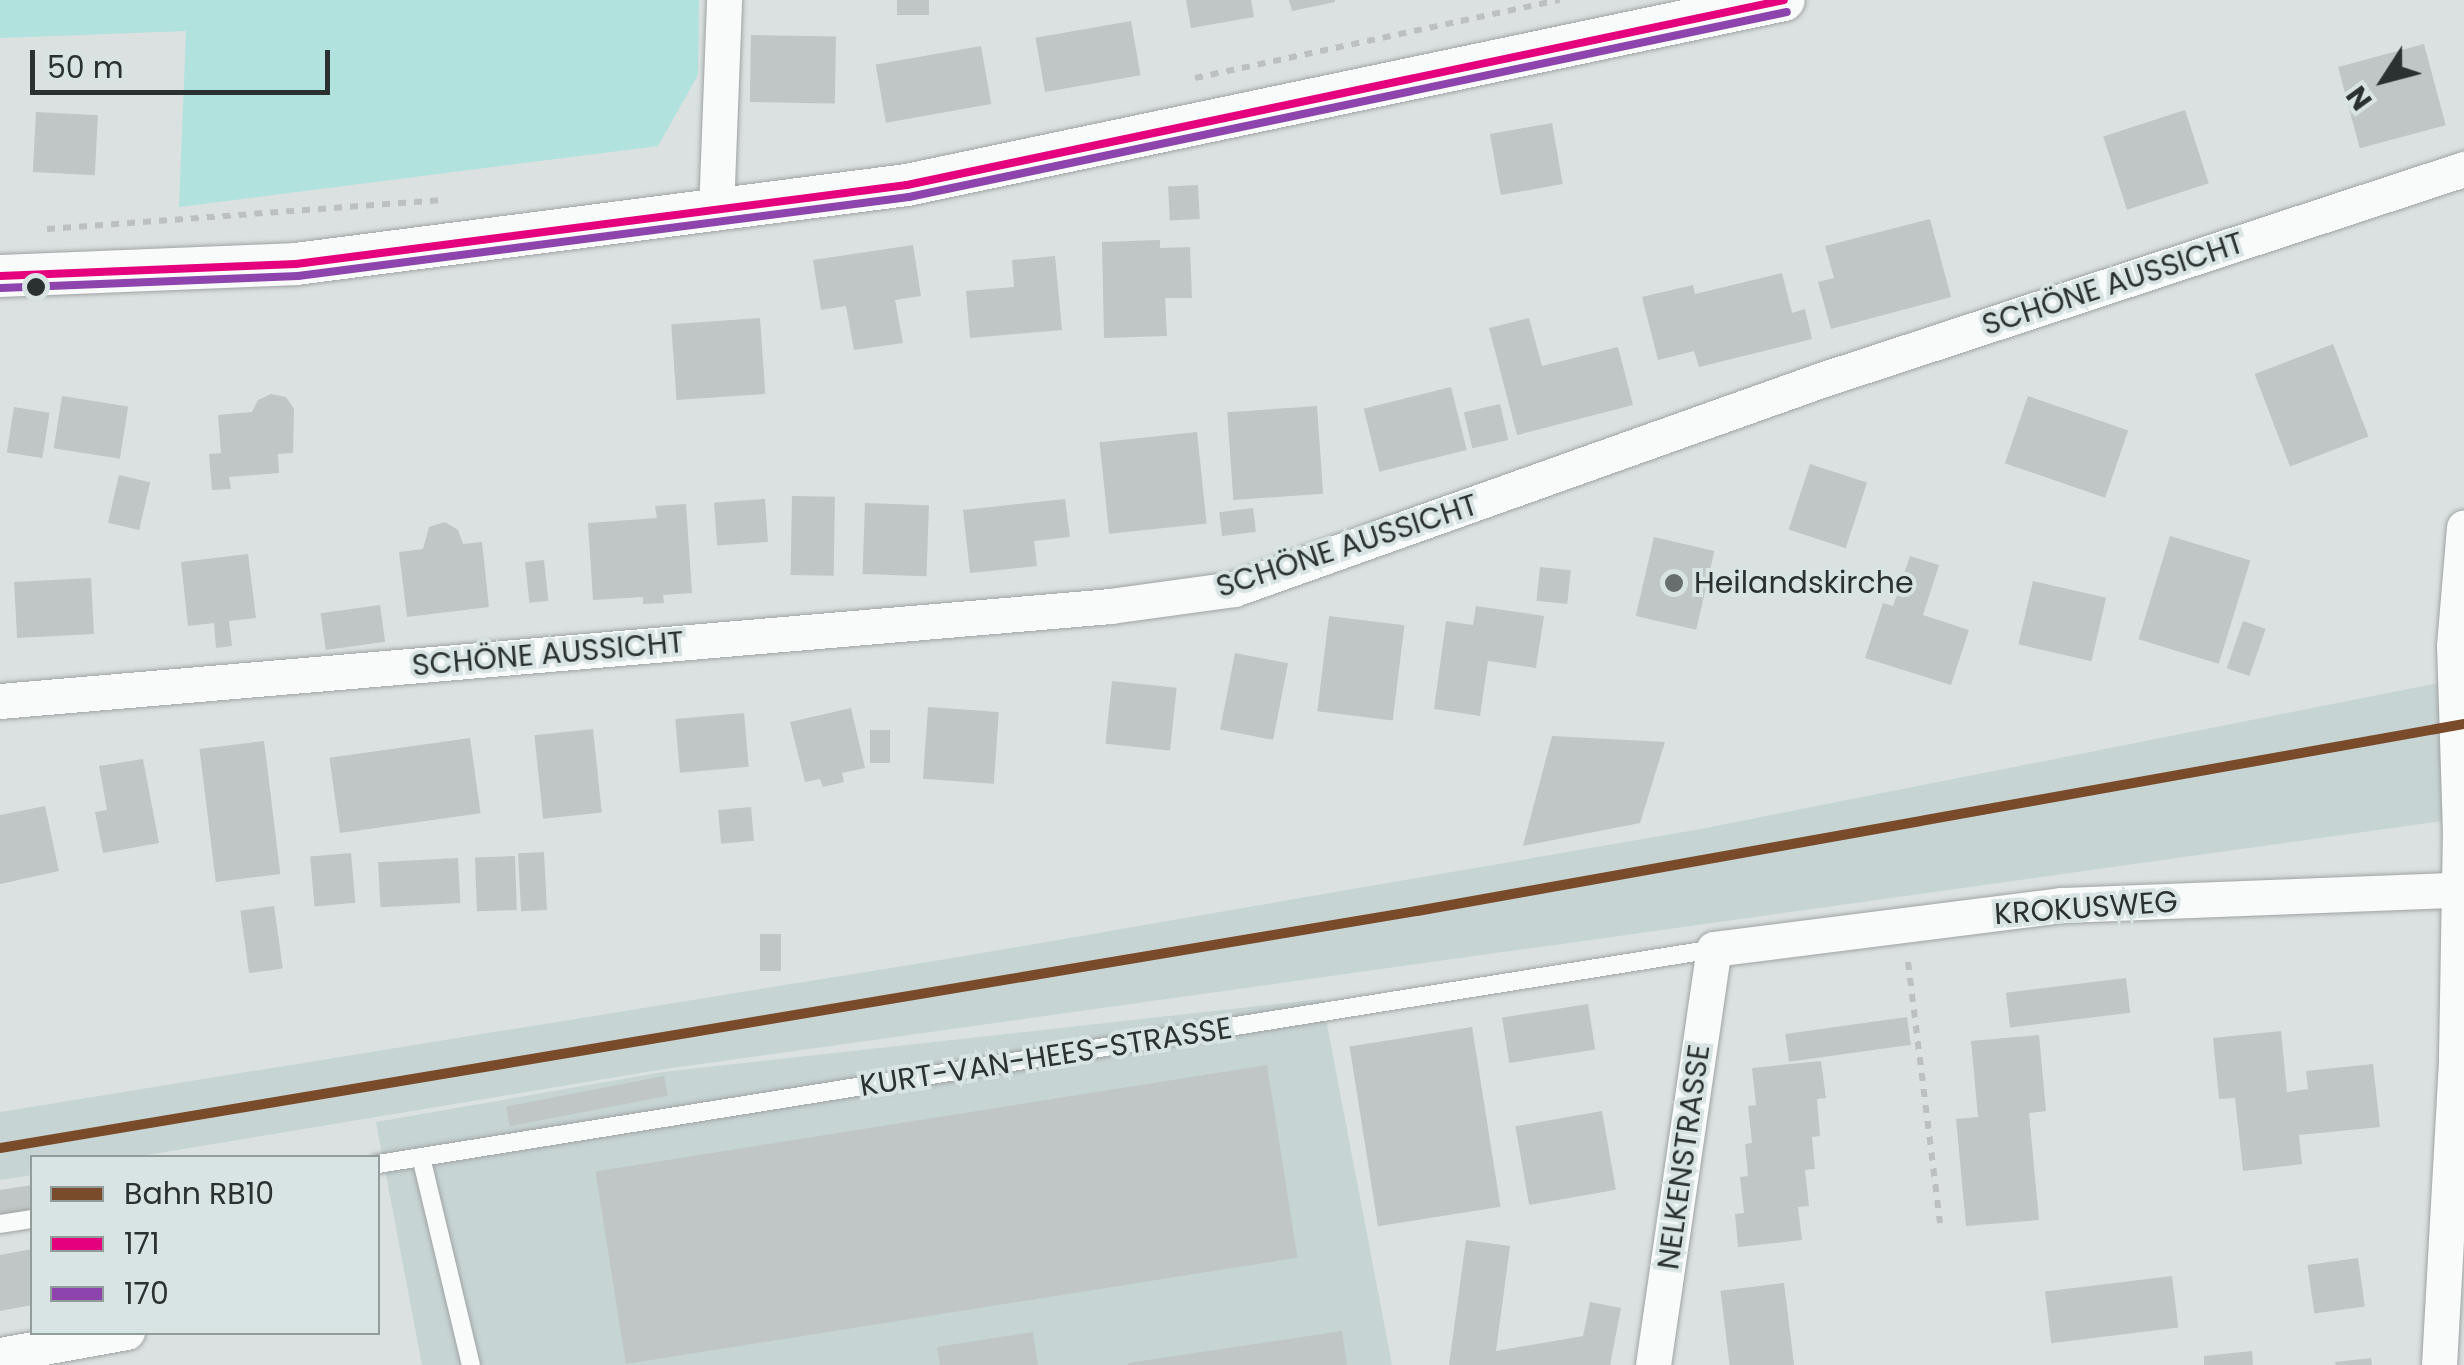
<!DOCTYPE html>
<html>
<head>
<meta charset="utf-8">
<style>
  body { margin:0 }
  #map { position:relative; width:2464px; height:1365px; overflow:hidden; background:#dae1e0; font-family:Poppins,sans-serif }
  div>[style] { position:absolute }
  [style*='--x'] { left:calc(var(--x)*1px); top:calc(var(--y)*1px); width:calc(var(--w)*1px); rotate:calc(var(--a)*1deg) }
  .built>* { inset:0; background:#c6d4d3 }
  .green>* { inset:0; background:#b1e2de }
  .building>* { inset:0; background:#c0c6c5; transform-origin:0 0 }
  .path>* { height:6px; margin-top:-3px; transform-origin:0; background:repeating-linear-gradient(90deg,#bcc0c0 0 8px,transparent 0 16px) }
  .roads { filter:drop-shadow(0 0 2px #9fa3a3) drop-shadow(0 0 2px #9fa3a3) }
  .service>* { height:18px; margin:-9px; padding:0 9px; transform-origin:9px; border-radius:9px; background:#f9fafa }
  .minor>* { height:35px; margin:-17.5px; padding:0 17.5px; transform-origin:17.5px; border-radius:17.5px; background:#f9fafa }
  .tertiary>* { height:42px; margin:-21px; padding:0 21px; transform-origin:21px; border-radius:21px; background:#f9fafa }
  .bus-1>* { height:8px; margin:-4px; padding:0 4px; transform-origin:4px; border-radius:4px; background:#e5007d }
  .bus-2>* { height:8px; margin:-4px; padding:0 4px; transform-origin:4px; border-radius:4px; background:#8e44ad }
  .rail-1>* { height:10px; margin:-5px; padding:0 5px; transform-origin:5px; border-radius:5px; background:#7a4b2a }
  .dots>* { width:28px; height:28px; translate:-50% -50%; box-sizing:border-box; border:5px solid #d7e4e3; border-radius:50% }
  span { translate:-50% -50%; white-space:nowrap; text-align:center; line-height:1.15; -webkit-text-stroke:8px #d7e4e3; paint-order:stroke }
  .street-label { font-size:30px; color:#2b3030 }
  .poi-label { font-size:30px; color:#2b3030 }
  .left { translate:0 -50%; text-align:left }
  .legend { position:absolute; left:30px; top:1155px; width:350px; height:180px; box-sizing:border-box; background:#d7e4e3; border:2px solid #929c9b; margin:0; padding:12px 18px; list-style:none; font-size:30px; color:#2b3030 }
  .legend li { display:flex; align-items:center; gap:20px; height:50px }
  .legend b { width:50px; border:2px solid #929c9b }
  .north { position:absolute; left:2334px; top:30px; width:100px; height:100px; -webkit-text-stroke:8px #d7e4e3; paint-order:stroke; rotate:234deg; font-size:28px; font-weight:700; line-height:40px; text-align:center; color:#2b3030 }
  .north::after { content:''; display:block; margin:auto; width:35px; height:45px; background:#2b3030; clip-path:polygon(50% 0,100% 100%,50% 72%,0 100%) }
  .scale { position:absolute; left:30px; top:50px; width:300px; height:45px; box-sizing:border-box; border:5px solid #2b3030; border-top:0; padding-left:12px; font-size:30px; line-height:35px; white-space:nowrap; color:#2b3030; -webkit-text-stroke:8px #d7e4e3; paint-order:stroke }
</style>
</head>
<body>
<div id="map">
  <div class="built">
    <i style="clip-path:polygon(2464px 678px,2464px 818px,665px 1069px,135px 1157px,32px 1158px,32px 1175px,0 1180px,0 1112px,965px 956px,1701px 829px)"></i>
    <i style="clip-path:polygon(1322px 999px,1392px 1365px,422px 1365px,376px 1122px,663px 1072px)"></i>
  </div>
  <div class="green">
    <i style="clip-path:polygon(0 0,699px 0,698px 75px,658px 146px,179px 207px,186px 31px,0 38px)"></i>
  </div>
  <div class="building">
    <i style="left:897px;top:0;width:32px;height:15px"></i>
    <i style="clip-path:polygon(1186px 0,1251px 0,1254px 17px,1191px 28px)"></i>
    <i style="clip-path:polygon(1289px 0,1335px 0,1335px 2px,1292px 11px)"></i>
    <i style="left:1131px;top:21px;width:55px;height:97px;rotate:80deg"></i>
    <i style="left:751px;top:35px;width:85px;height:67px;rotate:1deg"></i>
    <i style="left:2424px;top:44px;width:84px;height:89px;rotate:75deg"></i>
    <i style="left:981px;top:46px;width:59px;height:107px;rotate:80deg"></i>
    <i style="left:2185px;top:110px;width:77px;height:86px;rotate:72deg"></i>
    <i style="left:36px;top:112px;width:62px;height:60px;rotate:3deg"></i>
    <i style="left:1552px;top:123px;width:62px;height:63px;rotate:80deg"></i>
    <i style="left:1198px;top:185px;width:34px;height:30px;rotate:87deg"></i>
    <i style="clip-path:polygon(1930px 219px,1951px 297px,1831px 329px,1818px 282px,1834px 278px,1825px 246px)"></i>
    <i style="clip-path:polygon(1160px 240px,1160px 248px,1190px 247px,1192px 298px,1165px 298px,1167px 336px,1104px 338px,1102px 242px)"></i>
    <i style="clip-path:polygon(913px 245px,921px 296px,895px 300px,903px 343px,854px 350px,846px 306px,821px 310px,813px 260px)"></i>
    <i style="clip-path:polygon(1055px 256px,1062px 330px,970px 338px,966px 291px,1014px 287px,1012px 260px)"></i>
    <i style="clip-path:polygon(1782px 273px,1792px 313px,1805px 309px,1812px 339px,1699px 367px,1694px 351px,1658px 360px,1642px 297px,1693px 285px,1695px 294px)"></i>
    <i style="left:760px;top:318px;width:76px;height:89px;rotate:86deg"></i>
    <i style="clip-path:polygon(1529px 318px,1542px 366px,1618px 347px,1633px 405px,1517px 435px,1489px 328px)"></i>
    <i style="left:2333px;top:344px;width:99px;height:84px;rotate:69deg"></i>
    <i style="left:1451px;top:387px;width:65px;height:90px;rotate:76deg"></i>
    <i style="clip-path:polygon(271px 394px,286px 397px,294px 409px,293px 453px,278px 454px,279px 473px,229px 477px,231px 489px,212px 490px,209px 454px,221px 453px,218px 415px,252px 412px,258px 400px)"></i>
    <i style="left:62px;top:396px;width:67px;height:53px;rotate:9deg"></i>
    <i style="left:2028px;top:396px;width:106px;height:71px;rotate:19deg"></i>
    <i style="left:1500px;top:404px;width:37px;height:37px;rotate:77deg"></i>
    <i style="left:1317px;top:406px;width:88px;height:90px;rotate:86deg"></i>
    <i style="left:14px;top:407px;width:36px;height:46px;rotate:9deg"></i>
    <i style="left:1197px;top:432px;width:92px;height:98px;rotate:84deg"></i>
    <i style="left:1810px;top:464px;width:60px;height:69px;rotate:18deg"></i>
    <i style="left:119px;top:475px;width:32px;height:49px;rotate:13deg"></i>
    <i style="left:792px;top:496px;width:43px;height:79px;rotate:1deg"></i>
    <i style="left:765px;top:499px;width:43px;height:51px;rotate:86deg"></i>
    <i style="clip-path:polygon(1065px 499px,1070px 537px,1034px 541px,1037px 566px,970px 573px,963px 510px)"></i>
    <i style="left:865px;top:503px;width:64px;height:71px;rotate:2deg"></i>
    <i style="clip-path:polygon(686px 504px,692px 593px,663px 595px,664px 603px,643px 604px,643px 597px,593px 600px,588px 523px,657px 518px,655px 506px)"></i>
    <i style="left:1253px;top:508px;width:24px;height:34px;rotate:83deg"></i>
    <i style="clip-path:polygon(445px 522px,458px 530px,463px 544px,482px 542px,489px 607px,407px 617px,399px 552px,423px 549px,429px 527px)"></i>
    <i style="left:2170px;top:536px;width:84px;height:108px;rotate:17deg"></i>
    <i style="left:1654px;top:537px;width:62px;height:81px;rotate:13deg"></i>
    <i style="clip-path:polygon(248px 554px,256px 618px,229px 621px,232px 646px,216px 648px,214px 623px,188px 626px,181px 562px)"></i>
    <i style="clip-path:polygon(1910px 556px,1939px 565px,1923px 615px,1969px 630px,1951px 685px,1865px 658px,1883px 603px,1893px 606px)"></i>
    <i style="left:544px;top:560px;width:41px;height:19px;rotate:84deg"></i>
    <i style="left:1540px;top:567px;width:31px;height:34px;rotate:6deg"></i>
    <i style="left:91px;top:578px;width:56px;height:77px;rotate:87deg"></i>
    <i style="left:2033px;top:581px;width:75px;height:65px;rotate:13deg"></i>
    <i style="left:380px;top:605px;width:37px;height:60px;rotate:82deg"></i>
    <i style="clip-path:polygon(1476px 606px,1544px 616px,1536px 668px,1488px 661px,1480px 716px,1434px 709px,1446px 621px,1473px 625px)"></i>
    <i style="left:1329px;top:616px;width:76px;height:96px;rotate:7deg"></i>
    <i style="left:2243px;top:621px;width:24px;height:50px;rotate:19deg"></i>
    <i style="left:1235px;top:653px;width:54px;height:78px;rotate:11deg"></i>
    <i style="left:1112px;top:681px;width:65px;height:63px;rotate:6deg"></i>
    <i style="left:928px;top:707px;width:71px;height:72px;rotate:4deg"></i>
    <i style="clip-path:polygon(851px 708px,865px 768px,842px 773px,844px 782px,823px 787px,820px 779px,805px 782px,790px 722px)"></i>
    <i style="left:744px;top:713px;width:54px;height:69px;rotate:85deg"></i>
    <i style="left:593px;top:729px;width:84px;height:59px;rotate:84deg"></i>
    <i style="left:870px;top:730px;width:20px;height:33px"></i>
    <i style="clip-path:polygon(1552px 736px,1665px 742px,1640px 823px,1523px 846px)"></i>
    <i style="left:470px;top:738px;width:76px;height:142px;rotate:82deg"></i>
    <i style="left:264px;top:741px;width:134px;height:65px;rotate:83deg"></i>
    <i style="clip-path:polygon(143px 759px,159px 843px,103px 853px,95px 812px,107px 810px,99px 766px)"></i>
    <i style="clip-path:polygon(45px 806px,59px 871px,0 884px,0 815px)"></i>
    <i style="left:751px;top:807px;width:34px;height:33px;rotate:85deg"></i>
    <i style="left:544px;top:852px;width:58px;height:26px;rotate:87deg"></i>
    <i style="left:351px;top:853px;width:50px;height:41px;rotate:85deg"></i>
    <i style="left:515px;top:856px;width:54px;height:40px;rotate:88deg"></i>
    <i style="left:458px;top:858px;width:45px;height:80px;rotate:87deg"></i>
    <i style="left:274px;top:906px;width:63px;height:34px;rotate:82deg"></i>
    <i style="left:760px;top:934px;width:21px;height:37px"></i>
    <i style="left:2126px;top:978px;width:35px;height:121px;rotate:83deg"></i>
    <i style="left:1588px;top:1004px;width:46px;height:87px;rotate:81deg"></i>
    <i style="left:1907px;top:1017px;width:28px;height:123px;rotate:82deg"></i>
    <i style="left:1472px;top:1027px;width:182px;height:124px;rotate:81deg"></i>
    <i style="clip-path:polygon(2281px 1031px,2287px 1092px,2308px 1089px,2306px 1071px,2373px 1064px,2380px 1127px,2299px 1135px,2302px 1164px,2243px 1171px,2235px 1098px,2219px 1099px,2213px 1038px)"></i>
    <i style="clip-path:polygon(2039px 1035px,2046px 1111px,2029px 1113px,2039px 1220px,1966px 1226px,1956px 1119px,1978px 1117px,1971px 1041px)"></i>
    <i style="clip-path:polygon(1821px 1061px,1826px 1098px,1817px 1099px,1820px 1136px,1812px 1137px,1815px 1169px,1805px 1170px,1809px 1206px,1798px 1207px,1802px 1240px,1738px 1247px,1735px 1214px,1744px 1213px,1740px 1177px,1748px 1176px,1745px 1144px,1752px 1143px,1748px 1106px,1756px 1105px,1752px 1068px)"></i>
    <i style="left:1267px;top:1065px;width:195px;height:680px;rotate:81deg"></i>
    <i style="left:664px;top:1076px;width:20px;height:161px;rotate:79deg"></i>
    <i style="left:1602px;top:1111px;width:80px;height:88px;rotate:80deg"></i>
    <i style="clip-path:polygon(32px 1185px,32px 1211px,0 1217px,0 1190px)"></i>
    <i style="clip-path:polygon(1466px 1240px,1510px 1246px,1496px 1351px,1583px 1336px,1590px 1302px,1621px 1308px,1610px 1365px,1449px 1365px)"></i>
    <i style="clip-path:polygon(32px 1249px,32px 1305px,0 1311px,0 1255px)"></i>
    <i style="left:2358px;top:1258px;width:49px;height:51px;rotate:82deg"></i>
    <i style="left:2172px;top:1276px;width:52px;height:128px;rotate:83deg"></i>
    <i style="left:1784px;top:1283px;width:83px;height:64px;rotate:83deg"></i>
    <i style="clip-path:polygon(1342px 1331px,1347px 1365px,1128px 1365px,1128px 1363px)"></i>
    <i style="clip-path:polygon(1033px 1332px,1038px 1365px,940px 1365px,937px 1347px)"></i>
    <i style="clip-path:polygon(2252px 1351px,2253px 1365px,2204px 1365px,2204px 1356px)"></i>
    <i style="clip-path:polygon(2371px 1358px,2372px 1365px,2336px 1365px,2335px 1362px)"></i>
  </div>
  <div class="path">
    <i style="--x:1195;--y:78;--w:373;--a:-12.1"></i>
    <i style="--x:47;--y:229;--w:393;--a:-4.2"></i>
    <i style="--x:1908;--y:962;--w:263;--a:83"></i>
  </div>
  <div class="roads">
    <div class="service">
      <i style="--x:421;--y:1157;--w:214;--a:76.5"></i>
      <i style="--x:378;--y:1164;--w:1353;--a:-9.14"></i>
      <i style="--x:0;--y:1224;--w:32;--a:-9"></i>
    </div>
    <div class="minor">
      <i style="--x:716;--y:211;--w:211;--a:-87.8"></i>
      <i style="--x:0;--y:701;--w:1114;--a:-4.89"></i>
      <i style="--x:1110;--y:606;--w:125;--a:-7.8"></i>
      <i style="--x:1234;--y:589;--w:623;--a:-19.6"></i>
      <i style="--x:1821;--y:380;--w:677;--a:-18.17"></i>
      <i style="--x:0;--y:1355;--w:129;--a:-10.3"></i>
      <i style="--x:1653;--y:1365;--w:420;--a:-81.7"></i>
      <i style="--x:1714;--y:949;--w:350;--a:-7.2"></i>
      <i style="--x:2061;--y:905;--w:398;--a:-2.2"></i>
      <i style="--x:2439;--y:1365;--w:308;--a:-86.8"></i>
      <i style="--x:2456;--y:1057;--w:223;--a:-89"></i>
      <i style="--x:2460;--y:834;--w:188;--a:-91.8"></i>
      <i style="--x:2454;--y:646;--w:119;--a:-85.2"></i>
    </div>
    <div class="tertiary">
      <i style="--x:0;--y:276;--w:296;--a:-2.3"></i>
      <i style="--x:296;--y:264;--w:616;--a:-7.37"></i>
      <i style="--x:907;--y:185;--w:896;--a:-11.91"></i>
    </div>
  </div>
  <div class="bus-1">
    <i style="--x:0;--y:276;--w:296;--a:-2.3"></i>
    <i style="--x:296;--y:264;--w:616;--a:-7.37"></i>
    <i style="--x:907;--y:185;--w:896;--a:-11.91"></i>
  </div>
  <div class="bus-2">
    <i style="--x:1;--y:288;--w:297;--a:-2.3"></i>
    <i style="--x:298;--y:276;--w:616;--a:-7.37"></i>
    <i style="--x:909;--y:197;--w:897;--a:-11.9"></i>
  </div>
  <div class="rail-1">
    <i style="--x:0;--y:1148;--w:1437;--a:-9.5"></i>
    <i style="--x:1417;--y:911;--w:1064;--a:-10.13"></i>
  </div>
  <div class="dots">
    <i style="left:36px;top:287px;background:#2b3030"></i>
    <i style="left:1674px;top:583px;background:#686e6e"></i>
  </div>
  <div class="street-label">
    <span style="left:2113px;top:284px;rotate:-18deg">SCHÖNE AUSSICHT</span>
    <span style="left:1347px;top:546px;rotate:-18deg">SCHÖNE AUSSICHT</span>
    <span style="left:548px;top:654px;rotate:-5deg">SCHÖNE AUSSICHT</span>
    <span style="left:2086px;top:908px;rotate:-4deg">KROKUSWEG</span>
    <span style="left:1046px;top:1057px;rotate:-9deg">KURT-VAN-HEES-STRASSE</span>
    <span style="left:1684px;top:1157px;rotate:-82deg">NELKENSTRASSE</span>
  </div>
  <div class="poi-label">
    <span class="left" style="left:1694px;top:583px">Heilandskirche</span>
  </div>
  <ul class="legend">
  <li><b style="height:12px;background:#7a4b2a"></b>Bahn RB10</li>
  <li><b style="height:12px;background:#e5007d"></b>171</li>
  <li><b style="height:12px;background:#8e44ad"></b>170</li>
  </ul>
  <div class="north">N</div>
  <div class="scale">50 m</div>
</div>
</body>
</html>
